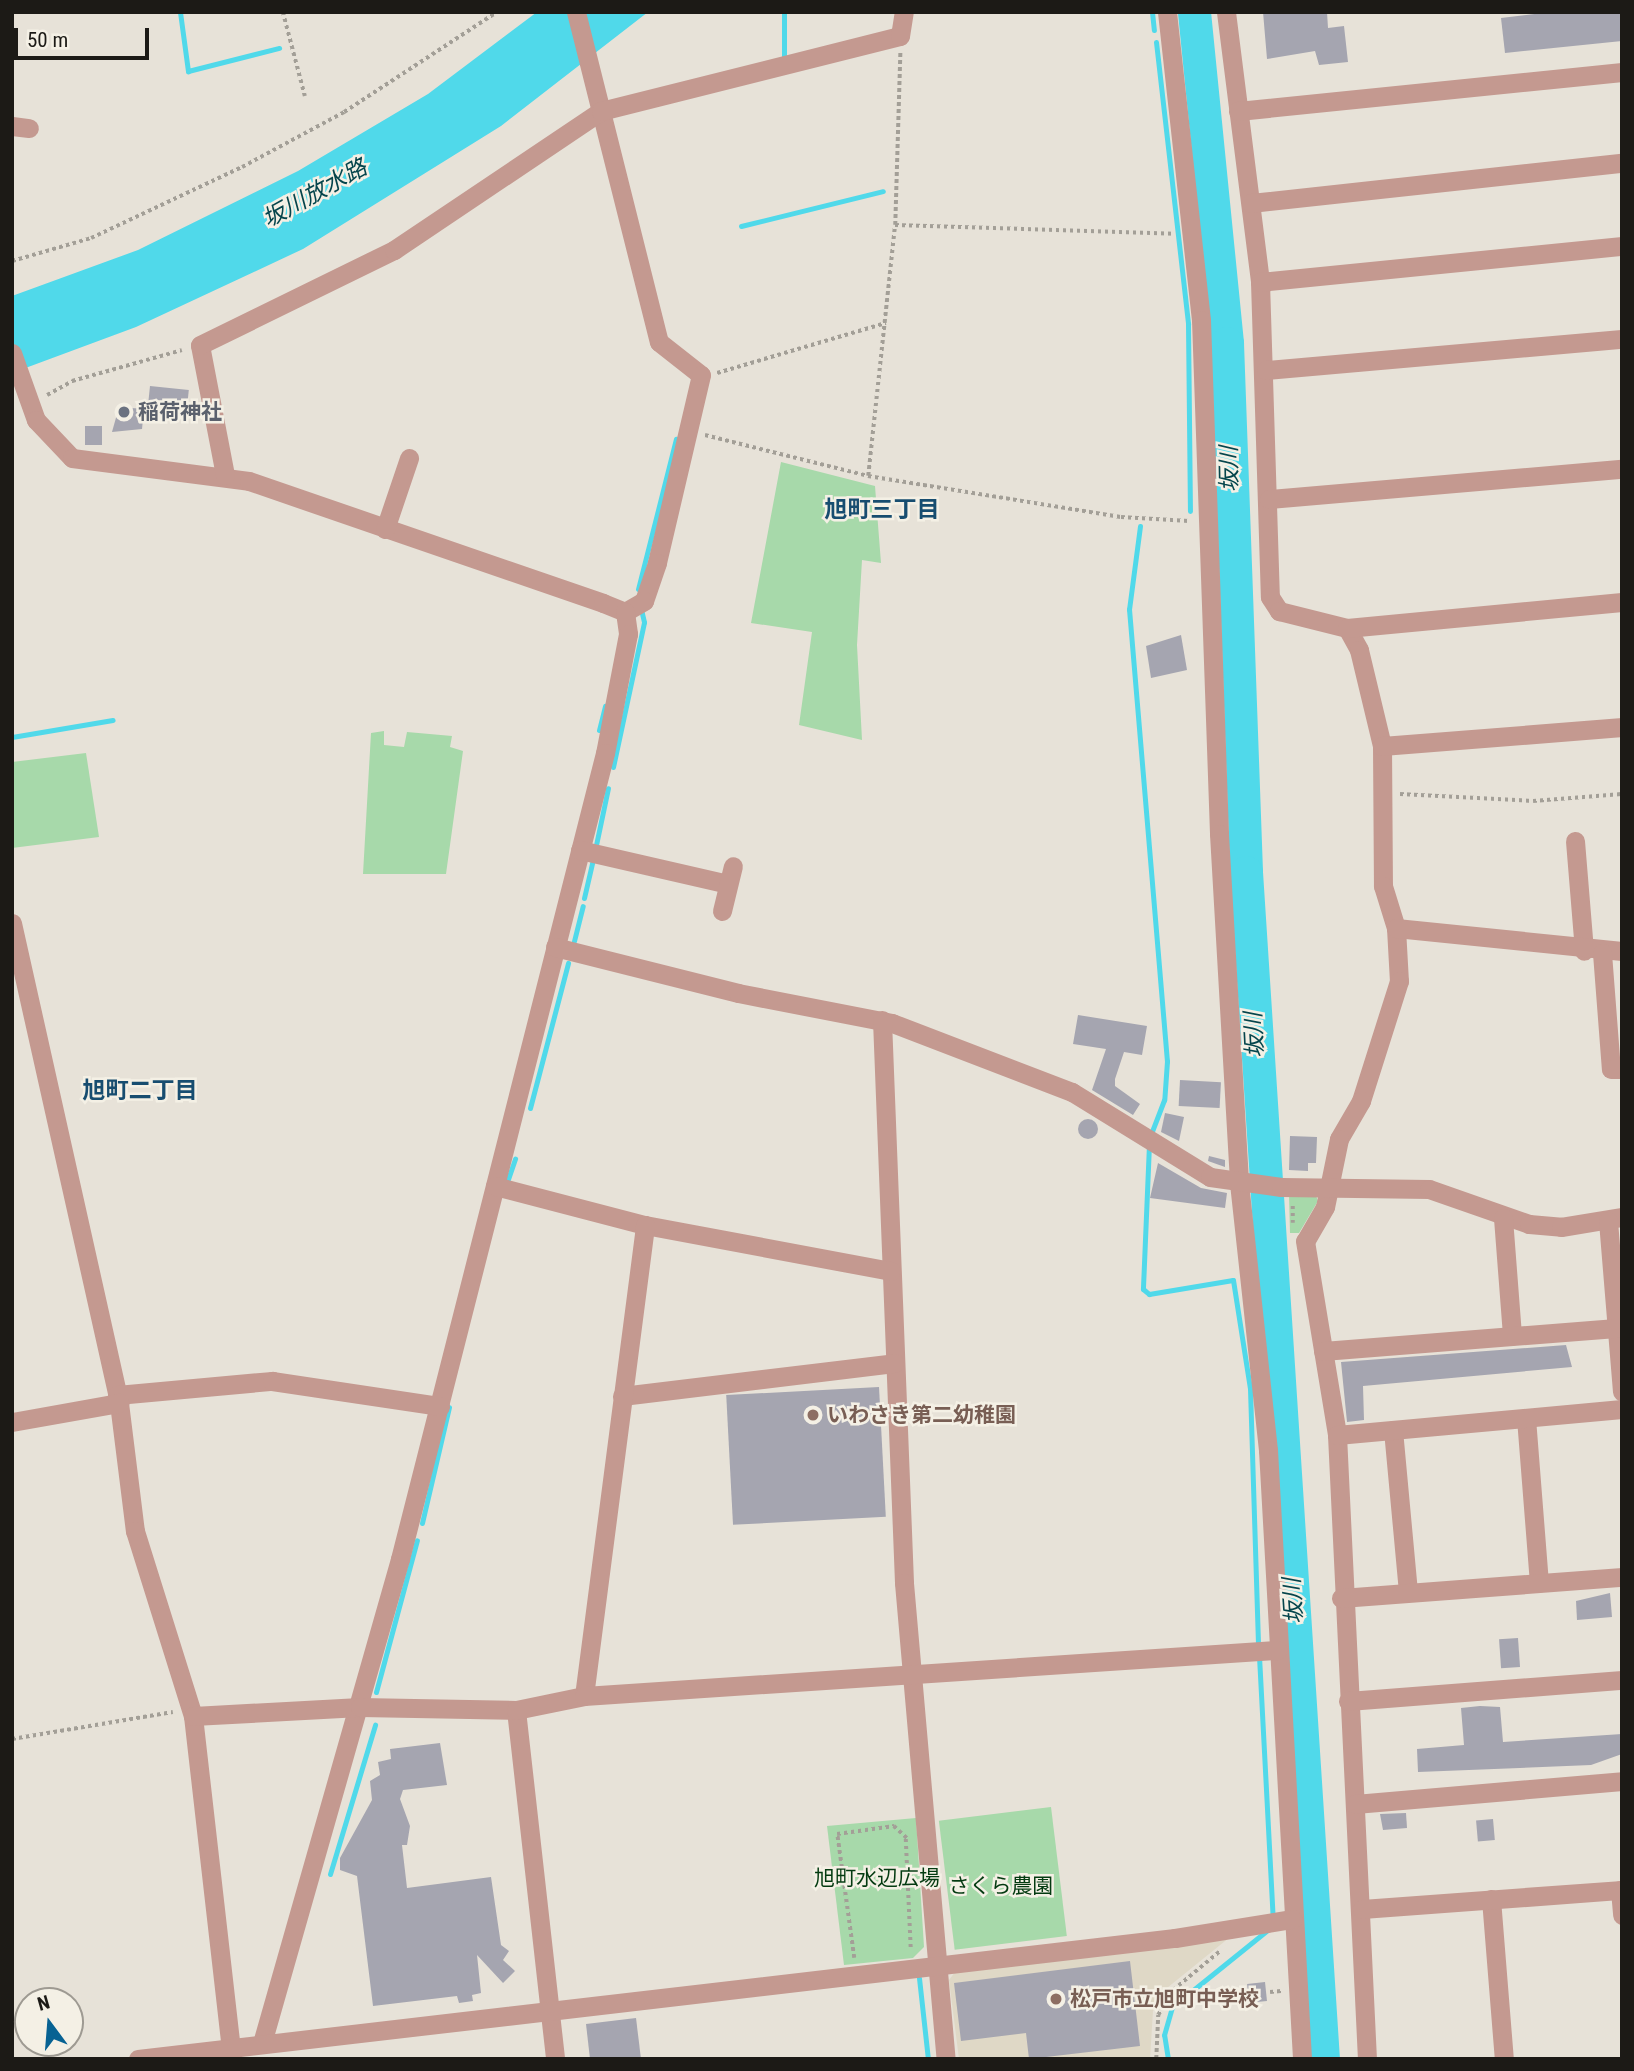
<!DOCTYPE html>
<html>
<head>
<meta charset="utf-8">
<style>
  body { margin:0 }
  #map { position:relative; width:1634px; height:2071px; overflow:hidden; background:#e7e2d8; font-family:"Roboto Condensed","Noto Sans JP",sans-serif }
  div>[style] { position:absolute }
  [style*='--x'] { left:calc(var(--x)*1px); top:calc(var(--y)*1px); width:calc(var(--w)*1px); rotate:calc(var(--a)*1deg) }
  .built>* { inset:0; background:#dfd8c6 }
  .green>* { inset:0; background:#a7d9aa; transform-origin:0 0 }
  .water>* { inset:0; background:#50d9ea }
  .stream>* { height:5px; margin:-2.5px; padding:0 2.5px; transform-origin:2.5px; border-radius:2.5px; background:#50d9ea }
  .river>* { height:33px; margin:-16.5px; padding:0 16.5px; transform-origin:16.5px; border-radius:16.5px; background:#50d9ea }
  .building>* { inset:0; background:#a5a5b0; transform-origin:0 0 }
  .round { border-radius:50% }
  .path>* { height:3.5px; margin-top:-1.75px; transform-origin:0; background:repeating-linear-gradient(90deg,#a39f97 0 3.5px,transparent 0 7px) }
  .minor>* { height:19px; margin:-9.5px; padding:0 9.5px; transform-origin:9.5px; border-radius:9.5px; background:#c49990 }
  .dots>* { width:19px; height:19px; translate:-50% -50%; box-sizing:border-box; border:4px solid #f4f0e5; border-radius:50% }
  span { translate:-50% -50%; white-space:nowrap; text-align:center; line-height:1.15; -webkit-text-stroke:5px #f4f0e5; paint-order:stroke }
  .worship-label { font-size:21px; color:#5b616d; font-weight:700 }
  .left { translate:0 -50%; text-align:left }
  .education-label { font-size:21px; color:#785e54; font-weight:700 }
  .park-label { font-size:21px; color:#043b11 }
  .water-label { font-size:23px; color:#05454c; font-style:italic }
  .neighbourhood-label { font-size:23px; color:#174d70; font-weight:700 }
  .frame { position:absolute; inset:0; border:14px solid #1c1a16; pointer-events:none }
  .north { position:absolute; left:14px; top:1987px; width:70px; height:70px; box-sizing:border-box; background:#f4f0e5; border:2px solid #9e9a92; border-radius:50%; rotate:344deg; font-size:19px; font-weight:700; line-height:28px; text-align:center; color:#1c1a16 }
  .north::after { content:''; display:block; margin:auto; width:24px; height:32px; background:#076293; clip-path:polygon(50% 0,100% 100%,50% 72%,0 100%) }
  .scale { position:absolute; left:14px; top:28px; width:135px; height:32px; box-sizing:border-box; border:4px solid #1c1a16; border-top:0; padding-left:9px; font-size:21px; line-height:24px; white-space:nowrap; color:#1c1a16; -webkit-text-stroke:5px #f4f0e5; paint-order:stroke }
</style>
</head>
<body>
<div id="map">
  <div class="built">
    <i style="clip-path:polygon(1235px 1933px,1167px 1988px,1153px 2011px,1150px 2059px,959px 2059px,949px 1980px,955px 1972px)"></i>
  </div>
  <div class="green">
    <i style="clip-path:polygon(781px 462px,875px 486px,881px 563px,862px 560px,857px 645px,862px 740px,799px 725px,812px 632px,751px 623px)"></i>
    <i style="clip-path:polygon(384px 731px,384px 745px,404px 747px,407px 732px,452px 736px,450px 747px,463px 751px,446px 874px,363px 874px,371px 733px)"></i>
    <i style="clip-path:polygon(86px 753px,99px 837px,12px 848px,12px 762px)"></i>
    <i style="clip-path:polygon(1315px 1193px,1318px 1201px,1299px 1233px,1290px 1233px,1289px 1194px)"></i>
    <i style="left:1051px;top:1807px;width:130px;height:113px;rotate:83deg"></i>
    <i style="clip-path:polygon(916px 1818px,924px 1947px,913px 1958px,844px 1965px,827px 1826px)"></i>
  </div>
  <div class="water">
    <i style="clip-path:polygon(537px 12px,648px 12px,501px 126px,303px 249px,136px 327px,12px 373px,12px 296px,138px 250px,298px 171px,428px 94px)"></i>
  </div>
  <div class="stream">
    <i style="--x:180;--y:12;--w:60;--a:82.3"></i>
    <i style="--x:188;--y:71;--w:94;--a:-14.2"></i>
    <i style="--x:784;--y:12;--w:45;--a:90"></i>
    <i style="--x:1152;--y:12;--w:18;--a:84"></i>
    <i style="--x:1156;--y:42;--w:284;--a:83.5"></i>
    <i style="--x:1188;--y:324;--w:187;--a:89.4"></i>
    <i style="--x:741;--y:226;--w:146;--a:-13.8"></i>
    <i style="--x:1140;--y:526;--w:84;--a:97.5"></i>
    <i style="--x:1129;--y:609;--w:454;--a:85.2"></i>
    <i style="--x:1167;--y:1061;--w:39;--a:94"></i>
    <i style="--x:1164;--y:1100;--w:36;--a:111"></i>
    <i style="--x:638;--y:589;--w:155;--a:-75.8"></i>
    <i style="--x:599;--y:730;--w:25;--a:-76"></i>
    <i style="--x:12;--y:737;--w:102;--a:-9.6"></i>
    <i style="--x:613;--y:767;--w:148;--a:-77.9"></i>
    <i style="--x:644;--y:622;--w:13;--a:-103"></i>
    <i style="--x:596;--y:845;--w:58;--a:-78.1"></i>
    <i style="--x:584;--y:898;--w:37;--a:-77"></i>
    <i style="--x:574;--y:941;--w:36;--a:-76"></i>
    <i style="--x:530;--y:1108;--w:150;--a:-75.3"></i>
    <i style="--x:1149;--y:1144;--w:145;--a:92.4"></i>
    <i style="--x:1143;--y:1289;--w:8;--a:40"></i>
    <i style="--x:1149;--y:1294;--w:85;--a:-9.5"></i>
    <i style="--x:1233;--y:1280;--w:110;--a:81.1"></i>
    <i style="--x:1250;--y:1389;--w:258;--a:88.2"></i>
    <i style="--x:506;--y:1185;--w:28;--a:-71"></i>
    <i style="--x:422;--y:1523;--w:119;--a:-76.9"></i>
    <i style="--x:1259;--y:1656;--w:263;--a:87"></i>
    <i style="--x:376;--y:1692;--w:157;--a:-74.9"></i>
    <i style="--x:330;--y:1874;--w:156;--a:-73.2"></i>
    <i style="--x:919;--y:1978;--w:81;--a:83.7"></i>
    <i style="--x:1168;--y:2059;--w:24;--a:-99"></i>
    <i style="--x:1164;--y:2035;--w:29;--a:-74"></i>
    <i style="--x:1172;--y:2007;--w:126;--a:-38.9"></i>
  </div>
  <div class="river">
    <i style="--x:1194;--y:12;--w:333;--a:84.3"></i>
    <i style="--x:1227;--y:343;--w:529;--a:87.94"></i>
    <i style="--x:1246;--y:872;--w:1189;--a:86.29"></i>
  </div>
  <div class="building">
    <i style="clip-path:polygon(1263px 12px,1327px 12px,1328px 28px,1344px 26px,1348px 62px,1319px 65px,1315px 51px,1267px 59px)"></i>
    <i style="clip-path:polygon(1551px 12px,1622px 12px,1622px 41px,1505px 53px,1501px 18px)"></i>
    <i style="left:150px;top:386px;width:39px;height:17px;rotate:6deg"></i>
    <i style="clip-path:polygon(119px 407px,144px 409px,142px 429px,112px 432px)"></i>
    <i style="left:85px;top:426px;width:17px;height:19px"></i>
    <i style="clip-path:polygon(1181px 635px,1187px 670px,1151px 678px,1146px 646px)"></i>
    <i style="clip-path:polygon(1078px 1015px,1147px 1026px,1142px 1055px,1124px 1052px,1115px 1079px,1115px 1086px,1140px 1104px,1133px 1115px,1092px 1090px,1106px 1049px,1073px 1044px)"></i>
    <i style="left:1180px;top:1080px;width:41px;height:26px;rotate:3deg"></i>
    <i style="clip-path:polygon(1165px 1113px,1184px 1117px,1179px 1141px,1161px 1132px)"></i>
    <i class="round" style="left:1078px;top:1119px;width:20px;height:20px"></i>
    <i style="clip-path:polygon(1290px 1136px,1317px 1137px,1316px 1163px,1308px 1163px,1308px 1171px,1289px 1170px)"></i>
    <i style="clip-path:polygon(1209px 1156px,1225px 1160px,1225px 1167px,1208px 1161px)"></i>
    <i style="clip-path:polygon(1158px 1163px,1201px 1188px,1227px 1193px,1225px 1208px,1150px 1198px)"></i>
    <i style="clip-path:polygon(1566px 1345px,1572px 1367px,1363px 1386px,1364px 1420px,1347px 1422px,1341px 1362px)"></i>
    <i style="left:879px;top:1387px;width:130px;height:153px;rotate:87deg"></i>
    <i style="clip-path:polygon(1610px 1593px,1612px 1617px,1577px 1620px,1576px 1601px)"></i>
    <i style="left:1518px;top:1638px;width:29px;height:19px;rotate:86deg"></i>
    <i style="clip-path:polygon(1480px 1706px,1500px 1707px,1503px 1742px,1622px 1734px,1622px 1754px,1591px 1765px,1418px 1772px,1417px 1749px,1464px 1745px,1461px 1708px)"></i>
    <i style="clip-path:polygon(440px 1743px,447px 1785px,403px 1790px,400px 1799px,410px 1826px,407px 1845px,402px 1845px,407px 1888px,491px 1877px,501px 1945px,509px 1951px,503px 1960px,515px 1971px,503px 1983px,477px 1955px,481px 1993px,472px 1995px,473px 2001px,459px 2003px,457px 1996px,373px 2006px,357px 1876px,340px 1870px,340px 1858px,372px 1800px,370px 1781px,380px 1775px,378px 1762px,391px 1759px,390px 1749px)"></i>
    <i style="clip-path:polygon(1406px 1813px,1407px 1828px,1383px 1830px,1380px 1814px)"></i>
    <i style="left:1493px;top:1819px;width:21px;height:17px;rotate:85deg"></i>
    <i style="clip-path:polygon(1130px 1961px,1140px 2046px,1029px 2059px,1026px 2033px,961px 2041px,954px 1983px)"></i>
    <i style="left:1265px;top:1982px;width:19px;height:18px;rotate:84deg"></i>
    <i style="clip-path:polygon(636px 2018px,641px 2059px,590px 2059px,586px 2024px)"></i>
  </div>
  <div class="path">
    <i style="--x:283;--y:12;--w:87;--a:75.3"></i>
    <i style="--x:895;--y:225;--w:280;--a:1.8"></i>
    <i style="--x:12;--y:261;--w:82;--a:-16.2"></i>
    <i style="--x:91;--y:238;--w:167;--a:-25.2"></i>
    <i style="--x:242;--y:167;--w:116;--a:-28.3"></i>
    <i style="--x:344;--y:112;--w:183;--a:-33.2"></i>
    <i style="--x:717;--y:373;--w:176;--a:-16.5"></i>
    <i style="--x:47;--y:395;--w:29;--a:-29"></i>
    <i style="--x:72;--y:381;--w:114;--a:-15.7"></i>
    <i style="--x:705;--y:435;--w:168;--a:14.1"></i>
    <i style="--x:868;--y:476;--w:256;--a:9.2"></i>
    <i style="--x:1121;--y:517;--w:68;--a:3.4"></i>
    <i style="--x:868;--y:476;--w:252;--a:-83.9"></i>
    <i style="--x:895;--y:225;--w:172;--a:-88.3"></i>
    <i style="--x:1400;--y:794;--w:133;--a:3"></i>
    <i style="--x:1533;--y:801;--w:89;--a:-4.5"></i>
    <i style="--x:1293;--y:1206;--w:17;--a:90"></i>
    <i style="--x:12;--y:1739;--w:163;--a:-9.5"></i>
    <i style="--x:906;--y:1839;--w:111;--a:87.4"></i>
    <i style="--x:854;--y:1958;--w:125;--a:-97.8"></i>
    <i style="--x:837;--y:1834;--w:58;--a:-8"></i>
    <i style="--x:894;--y:1826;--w:19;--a:43"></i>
    <i style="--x:1270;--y:1992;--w:11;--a:-5"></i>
    <i style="--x:1156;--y:2059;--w:44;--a:-87.4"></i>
    <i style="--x:1158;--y:2015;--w:29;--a:-59"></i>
    <i style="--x:1173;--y:1990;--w:61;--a:-39.7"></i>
  </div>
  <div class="minor">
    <i style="--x:576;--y:12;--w:340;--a:75.9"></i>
    <i style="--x:659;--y:342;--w:53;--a:38.2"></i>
    <i style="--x:701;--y:375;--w:193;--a:103.2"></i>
    <i style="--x:657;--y:563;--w:40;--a:108.9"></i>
    <i style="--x:644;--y:601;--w:22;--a:150"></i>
    <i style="--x:1167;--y:12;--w:310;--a:83.7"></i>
    <i style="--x:1201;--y:320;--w:514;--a:87.99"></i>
    <i style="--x:1219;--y:834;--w:350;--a:86.7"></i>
    <i style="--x:1239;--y:1183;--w:269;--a:83.8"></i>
    <i style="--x:1268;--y:1450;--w:610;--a:86.8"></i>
    <i style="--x:1226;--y:12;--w:272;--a:82.8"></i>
    <i style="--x:1260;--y:282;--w:315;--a:88.2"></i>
    <i style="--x:1270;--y:597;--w:17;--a:57"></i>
    <i style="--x:1279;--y:611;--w:70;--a:14"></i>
    <i style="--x:1347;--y:628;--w:25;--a:61"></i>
    <i style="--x:1359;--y:650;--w:99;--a:76.5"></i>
    <i style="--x:1382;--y:746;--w:140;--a:89.6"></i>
    <i style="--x:1383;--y:886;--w:44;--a:72.8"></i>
    <i style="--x:1396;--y:928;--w:53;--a:86.8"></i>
    <i style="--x:1399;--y:981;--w:126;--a:107.6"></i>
    <i style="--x:1361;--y:1101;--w:44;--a:120.1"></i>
    <i style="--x:1339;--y:1139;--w:69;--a:101.6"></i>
    <i style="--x:1325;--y:1207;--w:39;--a:120"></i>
    <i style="--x:1305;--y:1241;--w:197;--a:80.6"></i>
    <i style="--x:1337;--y:1435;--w:625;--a:87.25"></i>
    <i style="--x:1238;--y:111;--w:386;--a:-5.8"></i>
    <i style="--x:12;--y:126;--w:17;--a:7"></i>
    <i style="--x:1251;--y:203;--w:373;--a:-6.2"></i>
    <i style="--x:1260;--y:282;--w:364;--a:-5.7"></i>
    <i style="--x:12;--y:353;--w:71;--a:70.3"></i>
    <i style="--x:36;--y:420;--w:52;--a:46.5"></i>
    <i style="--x:72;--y:458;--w:178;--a:7.4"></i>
    <i style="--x:249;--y:481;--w:374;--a:19"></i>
    <i style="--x:603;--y:603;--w:24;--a:22"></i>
    <i style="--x:625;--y:612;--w:22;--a:82"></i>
    <i style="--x:628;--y:634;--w:121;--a:100.9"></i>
    <i style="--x:605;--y:753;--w:832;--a:104.27"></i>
    <i style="--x:400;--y:1559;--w:503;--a:105.91"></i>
    <i style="--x:1266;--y:370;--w:357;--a:-5"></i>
    <i style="--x:225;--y:475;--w:132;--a:-100.9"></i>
    <i style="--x:200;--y:345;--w:216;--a:-26.1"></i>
    <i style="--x:394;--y:250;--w:249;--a:-33.9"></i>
    <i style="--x:601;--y:111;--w:308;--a:-14.1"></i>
    <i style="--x:900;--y:36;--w:24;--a:-81"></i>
    <i style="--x:1269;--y:499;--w:354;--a:-4.9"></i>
    <i style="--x:385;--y:529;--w:75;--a:-71.3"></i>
    <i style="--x:1347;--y:628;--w:276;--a:-5.4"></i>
    <i style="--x:1382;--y:746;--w:241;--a:-4.5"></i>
    <i style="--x:1575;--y:841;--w:110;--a:85.3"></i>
    <i style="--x:580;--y:850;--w:152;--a:12.9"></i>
    <i style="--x:722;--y:911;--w:46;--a:-76.3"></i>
    <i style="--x:12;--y:923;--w:492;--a:77.4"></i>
    <i style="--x:119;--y:1403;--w:129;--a:82.9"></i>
    <i style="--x:135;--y:1531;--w:194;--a:72.6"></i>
    <i style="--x:193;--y:1716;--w:345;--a:83.5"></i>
    <i style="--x:1396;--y:928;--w:227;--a:5.8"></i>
    <i style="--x:555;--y:947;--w:189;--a:14.1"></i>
    <i style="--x:738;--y:993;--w:157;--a:11"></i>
    <i style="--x:892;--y:1023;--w:193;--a:21"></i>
    <i style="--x:1072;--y:1092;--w:162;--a:31.6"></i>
    <i style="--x:1210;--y:1177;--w:72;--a:8"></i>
    <i style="--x:1281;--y:1187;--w:148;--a:0.8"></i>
    <i style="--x:1429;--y:1189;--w:106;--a:19.3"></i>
    <i style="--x:1529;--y:1224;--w:32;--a:5"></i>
    <i style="--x:1561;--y:1227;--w:62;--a:-9.3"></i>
    <i style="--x:1602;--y:953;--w:116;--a:85.6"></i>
    <i style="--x:1611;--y:1069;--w:11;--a:0"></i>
    <i style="--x:882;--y:1020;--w:563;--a:87.76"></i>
    <i style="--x:904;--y:1583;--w:478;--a:85"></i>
    <i style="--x:495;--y:1186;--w:155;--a:14.6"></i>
    <i style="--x:645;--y:1225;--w:250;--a:10.6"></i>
    <i style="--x:1503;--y:1218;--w:118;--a:85.6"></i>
    <i style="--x:1608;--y:1221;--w:171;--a:85.3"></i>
    <i style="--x:1323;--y:1351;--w:294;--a:-4.5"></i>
    <i style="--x:117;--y:1395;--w:156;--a:-5.2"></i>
    <i style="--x:272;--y:1381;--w:170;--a:8.5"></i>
    <i style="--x:622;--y:1396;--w:274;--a:-6.9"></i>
    <i style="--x:1526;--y:1418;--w:165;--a:85.5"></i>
    <i style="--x:12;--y:1422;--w:109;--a:-10.1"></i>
    <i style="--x:1393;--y:1430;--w:163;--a:84.7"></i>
    <i style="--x:1337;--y:1435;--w:286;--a:-5.2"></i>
    <i style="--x:1341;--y:1598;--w:282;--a:-4.3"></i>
    <i style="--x:584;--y:1696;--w:475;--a:-82.6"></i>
    <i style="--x:1348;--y:1701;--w:275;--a:-4.4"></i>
    <i style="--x:516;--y:1710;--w:351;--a:83.6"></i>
    <i style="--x:193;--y:1716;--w:167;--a:-3.1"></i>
    <i style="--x:360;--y:1707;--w:156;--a:1.1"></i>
    <i style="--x:516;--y:1710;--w:69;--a:-11.6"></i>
    <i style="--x:584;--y:1696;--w:695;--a:-3.8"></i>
    <i style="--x:1355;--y:1804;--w:268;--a:-4.9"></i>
    <i style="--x:1620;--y:1890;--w:25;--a:85"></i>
    <i style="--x:1491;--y:1899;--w:161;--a:85.4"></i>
    <i style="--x:1362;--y:1909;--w:261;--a:-4.2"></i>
    <i style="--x:138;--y:2059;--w:1044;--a:-6.66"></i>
    <i style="--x:1175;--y:1938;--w:119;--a:-9.2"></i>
  </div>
  <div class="dots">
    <i style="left:124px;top:412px;background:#6b7280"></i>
    <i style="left:813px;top:1415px;background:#8d6e63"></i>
    <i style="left:1056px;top:1999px;background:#8d6e63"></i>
  </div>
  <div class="worship-label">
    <span class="left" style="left:138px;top:412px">稲荷神社</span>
  </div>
  <div class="education-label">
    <span class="left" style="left:827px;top:1415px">いわさき第二幼稚園</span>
    <span class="left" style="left:1070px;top:1999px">松戸市立旭町中学校</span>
  </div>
  <div class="park-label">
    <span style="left:877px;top:1878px">旭町水辺広場</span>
    <span style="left:1001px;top:1886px">さくら農園</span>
  </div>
  <div class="water-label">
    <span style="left:315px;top:194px;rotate:-29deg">坂川放水路</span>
    <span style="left:1230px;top:469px;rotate:-91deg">坂川</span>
    <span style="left:1255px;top:1035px;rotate:-93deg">坂川</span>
    <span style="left:1294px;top:1601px;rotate:-94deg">坂川</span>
  </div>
  <div class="neighbourhood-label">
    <span style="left:882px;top:510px">旭町三丁目</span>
    <span style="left:140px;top:1091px">旭町二丁目</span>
  </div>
  <div class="frame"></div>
  <div class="north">N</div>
  <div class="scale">50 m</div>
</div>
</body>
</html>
